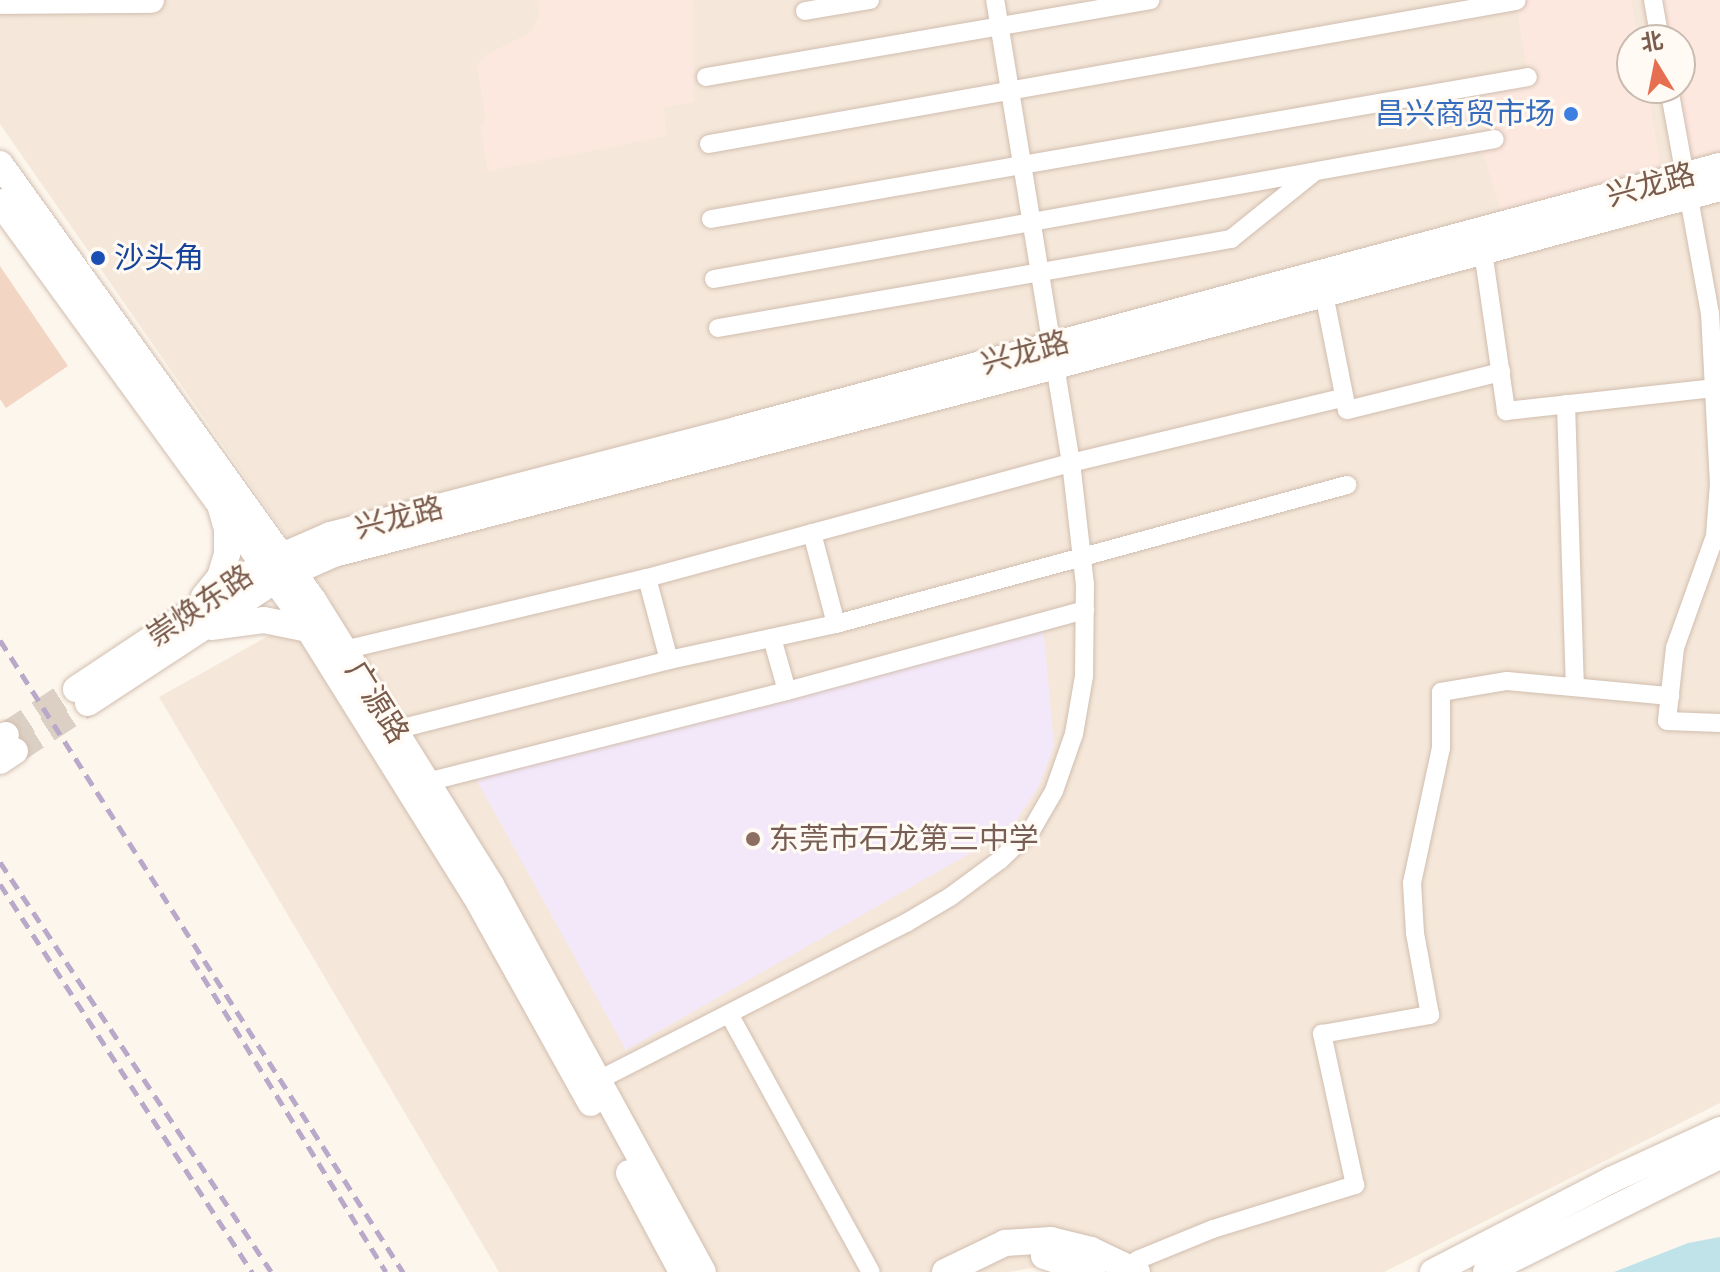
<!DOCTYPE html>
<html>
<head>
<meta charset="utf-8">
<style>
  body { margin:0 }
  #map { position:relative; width:1720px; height:1272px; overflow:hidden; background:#fdf6ec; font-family:Karla,"Noto Sans SC",sans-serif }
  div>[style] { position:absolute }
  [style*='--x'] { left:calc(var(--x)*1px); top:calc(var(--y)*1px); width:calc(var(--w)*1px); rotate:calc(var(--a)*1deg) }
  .residential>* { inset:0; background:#f5e8da }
  .commercial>* { inset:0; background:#fde8e0 }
  .education>* { inset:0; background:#f3e8fa }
  .water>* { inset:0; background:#bfe3e8 }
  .building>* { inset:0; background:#f3d5c3 }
  .secondary-tunnel>* { height:26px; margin-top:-13px; transform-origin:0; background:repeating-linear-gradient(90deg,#dcd0c4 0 26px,transparent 0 39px) }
  .roads { filter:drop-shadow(0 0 2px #d1beb0) drop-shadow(0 0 2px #d1beb0) }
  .street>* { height:18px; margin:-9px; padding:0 9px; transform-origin:9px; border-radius:9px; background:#fff }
  .secondary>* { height:26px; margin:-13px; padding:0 13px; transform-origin:13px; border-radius:13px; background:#fff }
  .rail>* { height:5px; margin-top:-2.5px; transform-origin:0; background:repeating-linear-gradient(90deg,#b9a8c9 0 12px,transparent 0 20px) }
  .dots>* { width:22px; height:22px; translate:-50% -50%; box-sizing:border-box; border:4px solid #fffaf3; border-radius:50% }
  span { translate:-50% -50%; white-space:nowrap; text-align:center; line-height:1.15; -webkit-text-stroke:6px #fffaf3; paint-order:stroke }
  .shop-label { font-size:30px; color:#366cbe }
  .right { translate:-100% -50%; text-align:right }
  .street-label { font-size:30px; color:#7a5c4d }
  .transit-label { font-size:30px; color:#164399 }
  .left { translate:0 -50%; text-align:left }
  .education-label { font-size:30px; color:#785e54 }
  .north { position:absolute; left:1616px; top:24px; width:80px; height:80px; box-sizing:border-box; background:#fffaf3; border:2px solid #cabbb1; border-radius:50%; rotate:350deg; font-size:22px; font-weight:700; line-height:32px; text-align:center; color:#7a5c4d }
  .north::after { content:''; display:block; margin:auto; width:28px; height:36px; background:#e76f51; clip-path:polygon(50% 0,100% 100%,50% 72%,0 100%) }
</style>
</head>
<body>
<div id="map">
  <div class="residential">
    <i style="clip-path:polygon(evenodd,0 0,1720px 0,1720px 1103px,1384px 1272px,1147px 1272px,1075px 1260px,1009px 1272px,499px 1272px,159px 697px,331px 601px,0 124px,0 0,1632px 40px,1680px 40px,1680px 88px,1632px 88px,1632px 40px)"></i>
  </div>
  <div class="commercial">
    <i style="clip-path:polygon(537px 0,693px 0,694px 102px,664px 107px,666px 136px,488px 171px,480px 126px,486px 122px,477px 65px,488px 54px,532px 32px,540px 14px)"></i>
    <i style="clip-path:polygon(1516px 0,1631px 0,1638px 40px,1632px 40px,1632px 88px,1647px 88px,1661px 169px,1501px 211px,1480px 142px,1495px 139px,1484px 85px,1528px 77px)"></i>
    <i style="clip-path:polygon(1660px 0,1720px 0,1720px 151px,1690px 157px,1677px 88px,1680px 88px,1680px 40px,1668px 40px)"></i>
  </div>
  <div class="education">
    <i style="clip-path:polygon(1043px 625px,1054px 746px,1038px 788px,1009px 831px,626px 1050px,476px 779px)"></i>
  </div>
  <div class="water">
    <i style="clip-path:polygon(1720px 1237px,1720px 1272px,1614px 1272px,1688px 1243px)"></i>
  </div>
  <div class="building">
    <i style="clip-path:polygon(0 266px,68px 366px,6px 408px,0 399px)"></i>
  </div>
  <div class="secondary-tunnel">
    <i style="--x:6;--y:735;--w:84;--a:-33.3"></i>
    <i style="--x:15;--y:751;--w:87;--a:-33.3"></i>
  </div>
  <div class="roads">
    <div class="street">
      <i style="--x:1653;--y:0;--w:41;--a:80.1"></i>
      <i style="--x:805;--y:11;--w:66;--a:-9.6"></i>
      <i style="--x:706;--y:77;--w:451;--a:-9.8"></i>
      <i style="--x:1669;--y:88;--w:229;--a:79.7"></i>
      <i style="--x:1710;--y:313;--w:170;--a:87"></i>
      <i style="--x:1719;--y:483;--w:53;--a:94.3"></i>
      <i style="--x:1715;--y:536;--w:119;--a:109.7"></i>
      <i style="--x:1675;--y:648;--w:73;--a:96.3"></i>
      <i style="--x:1667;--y:721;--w:53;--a:2.2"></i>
      <i style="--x:709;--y:144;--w:820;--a:-10.05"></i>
      <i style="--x:711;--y:219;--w:829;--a:-9.86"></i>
      <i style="--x:1483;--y:251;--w:162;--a:81.8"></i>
      <i style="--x:1506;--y:411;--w:211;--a:-6.3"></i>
      <i style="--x:714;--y:279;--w:793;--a:-10.16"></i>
      <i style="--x:1324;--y:294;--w:118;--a:78.8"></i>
      <i style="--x:1347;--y:410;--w:159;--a:-13.9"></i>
      <i style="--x:718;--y:328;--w:521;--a:-9.84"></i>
      <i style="--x:1231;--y:239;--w:105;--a:-38.8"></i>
      <i style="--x:1566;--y:404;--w:283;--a:88.2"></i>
      <i style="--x:812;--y:533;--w:94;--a:75.2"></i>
      <i style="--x:647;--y:578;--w:85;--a:75"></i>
      <i style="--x:772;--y:638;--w:55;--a:74.2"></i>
      <i style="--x:344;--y:650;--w:311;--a:-13.4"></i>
      <i style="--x:647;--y:578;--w:439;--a:-15.2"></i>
      <i style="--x:1071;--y:463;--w:279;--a:-13.5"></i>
      <i style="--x:395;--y:730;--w:283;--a:-14.3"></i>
      <i style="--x:669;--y:660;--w:171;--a:-12.2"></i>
      <i style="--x:836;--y:624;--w:530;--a:-15.22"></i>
      <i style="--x:427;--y:782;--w:371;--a:-14.2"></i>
      <i style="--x:787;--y:691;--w:309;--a:-15.2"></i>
      <i style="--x:729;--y:1014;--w:294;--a:61.2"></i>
      <i style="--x:599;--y:1080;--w:345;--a:-27.1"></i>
      <i style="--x:906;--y:923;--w:51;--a:-30.6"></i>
      <i style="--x:950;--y:897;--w:62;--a:-36.5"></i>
      <i style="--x:1000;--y:860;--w:45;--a:-44.1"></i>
      <i style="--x:1032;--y:829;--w:44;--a:-59.9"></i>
      <i style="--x:1054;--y:791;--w:60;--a:-70.7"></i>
      <i style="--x:1074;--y:734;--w:59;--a:-80.2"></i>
      <i style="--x:1084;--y:676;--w:91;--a:-89.4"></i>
      <i style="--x:1085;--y:585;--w:123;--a:-96.5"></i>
      <i style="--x:1071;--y:463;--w:469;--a:-99.3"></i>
      <i style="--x:1137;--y:1260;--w:82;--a:-22.2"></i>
      <i style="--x:1213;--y:1229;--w:149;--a:-17.2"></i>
      <i style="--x:1355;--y:1185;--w:155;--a:-102.3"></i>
      <i style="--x:1322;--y:1034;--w:110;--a:-10"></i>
      <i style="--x:1430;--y:1015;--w:83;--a:-100.4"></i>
      <i style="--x:1415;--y:933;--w:50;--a:-93.4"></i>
      <i style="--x:1412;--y:883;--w:138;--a:-77.9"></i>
      <i style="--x:1441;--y:748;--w:56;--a:-90"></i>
      <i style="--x:1441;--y:692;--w:67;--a:-9.5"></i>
      <i style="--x:1507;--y:681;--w:164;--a:5.3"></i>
    </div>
    <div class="secondary">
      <i style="--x:0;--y:1;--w:151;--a:-0.4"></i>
      <i style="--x:0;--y:164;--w:537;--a:54.33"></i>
      <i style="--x:313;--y:600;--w:336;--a:58"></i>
      <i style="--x:491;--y:885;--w:441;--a:61.3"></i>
      <i style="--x:0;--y:202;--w:503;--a:53.97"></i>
      <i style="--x:296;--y:609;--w:337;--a:58"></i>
      <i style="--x:475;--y:895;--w:238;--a:60.9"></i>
      <i style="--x:204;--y:597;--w:26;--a:-51"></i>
      <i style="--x:220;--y:577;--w:24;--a:-73"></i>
      <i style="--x:227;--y:554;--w:25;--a:-90"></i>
      <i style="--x:227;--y:529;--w:22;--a:-106"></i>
      <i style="--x:211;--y:627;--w:53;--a:-7.5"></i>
      <i style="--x:264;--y:620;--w:45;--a:11.6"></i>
      <i style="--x:76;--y:689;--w:226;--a:-33.6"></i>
      <i style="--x:264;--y:564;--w:72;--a:-23.7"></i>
      <i style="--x:330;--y:535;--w:423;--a:-14.5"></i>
      <i style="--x:739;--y:429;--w:1016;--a:-15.01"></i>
      <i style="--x:88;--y:703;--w:224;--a:-33.3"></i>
      <i style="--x:275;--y:580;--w:64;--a:-23.8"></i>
      <i style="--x:334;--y:554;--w:711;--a:-14.58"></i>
      <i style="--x:1022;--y:375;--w:723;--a:-15"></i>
      <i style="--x:0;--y:739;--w:7;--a:-34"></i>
      <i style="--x:0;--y:761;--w:18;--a:-34"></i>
      <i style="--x:629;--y:1173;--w:112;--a:61.8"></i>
      <i style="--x:1044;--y:1256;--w:51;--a:18.4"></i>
      <i style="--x:945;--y:1272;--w:67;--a:-25.8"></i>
      <i style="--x:1005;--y:1243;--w:46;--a:-3.7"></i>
      <i style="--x:1051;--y:1240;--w:41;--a:14"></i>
      <i style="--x:1091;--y:1250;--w:51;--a:25.6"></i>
      <i style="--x:1433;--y:1272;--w:200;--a:-27.3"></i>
      <i style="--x:1611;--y:1180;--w:120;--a:-24.6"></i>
      <i style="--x:1486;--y:1272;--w:261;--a:-26.4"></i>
    </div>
  </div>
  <div class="rail">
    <i style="--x:0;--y:640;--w:750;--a:57.48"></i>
    <i style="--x:0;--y:862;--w:491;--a:56.5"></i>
    <i style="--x:0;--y:884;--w:463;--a:57"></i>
    <i style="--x:192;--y:959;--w:368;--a:58.2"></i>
  </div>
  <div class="dots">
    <i style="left:1571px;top:114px;background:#3f7fe0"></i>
    <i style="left:98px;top:258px;background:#1a4fb4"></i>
    <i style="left:753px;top:839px;background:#8d6e63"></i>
  </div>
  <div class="shop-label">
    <span class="right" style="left:1555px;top:114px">昌兴商贸市场</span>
  </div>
  <div class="street-label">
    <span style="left:1651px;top:185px;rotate:-15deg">兴龙路</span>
    <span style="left:1025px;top:353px;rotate:-15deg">兴龙路</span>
    <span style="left:399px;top:518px;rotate:-14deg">兴龙路</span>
    <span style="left:200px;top:606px;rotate:-34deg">崇焕东路</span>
    <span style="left:377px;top:702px;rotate:58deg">广源路</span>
  </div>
  <div class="transit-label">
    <span class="left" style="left:114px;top:258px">沙头角</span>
  </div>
  <div class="education-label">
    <span class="left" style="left:769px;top:839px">东莞市石龙第三中学</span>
  </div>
  <div class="north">北</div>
</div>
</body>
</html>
